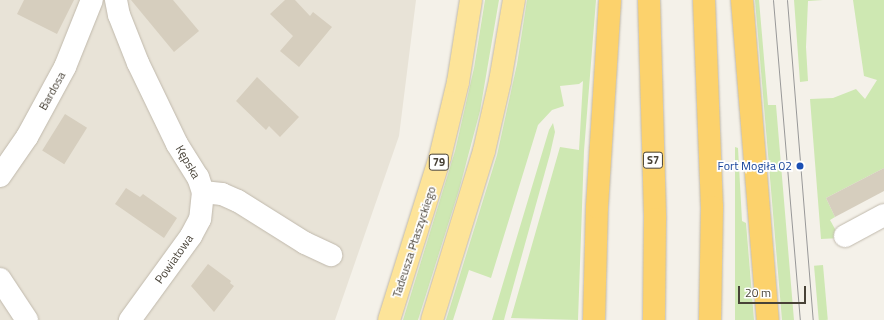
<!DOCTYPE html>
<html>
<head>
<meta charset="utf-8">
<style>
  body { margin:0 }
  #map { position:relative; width:884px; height:320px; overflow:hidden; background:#f4f1e9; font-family:"Titillium Web",sans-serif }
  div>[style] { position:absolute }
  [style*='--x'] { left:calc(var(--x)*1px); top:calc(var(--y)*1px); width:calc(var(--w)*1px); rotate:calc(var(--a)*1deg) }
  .residential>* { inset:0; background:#e8e3d7 }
  .green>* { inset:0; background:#cee8b2; transform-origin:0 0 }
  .building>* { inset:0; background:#d6cebe; transform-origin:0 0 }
  .roads { filter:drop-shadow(0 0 1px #c0b9ac) drop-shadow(0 0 1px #c0b9ac) }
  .minor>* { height:22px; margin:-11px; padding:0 11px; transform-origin:11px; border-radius:11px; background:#fff }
  .major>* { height:22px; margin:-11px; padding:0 11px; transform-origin:11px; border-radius:11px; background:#fde499 }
  .highway>* { height:22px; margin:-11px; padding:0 11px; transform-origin:11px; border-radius:11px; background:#fcd26c }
  .tram>* { height:1px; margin:-0.5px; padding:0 0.5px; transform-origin:0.5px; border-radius:0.5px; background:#989898 }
  .dots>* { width:11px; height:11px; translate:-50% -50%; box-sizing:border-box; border:2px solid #fff; border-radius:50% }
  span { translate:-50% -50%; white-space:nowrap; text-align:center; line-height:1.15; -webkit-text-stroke:3.5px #fff; paint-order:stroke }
  .shield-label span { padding:1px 3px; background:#fff; border:1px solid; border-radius:3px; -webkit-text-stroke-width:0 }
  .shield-label { font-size:11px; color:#484237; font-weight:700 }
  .street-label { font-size:12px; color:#484237 }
  .transit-label { font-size:12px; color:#164399 }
  .right { translate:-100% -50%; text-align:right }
  .scale { position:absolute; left:738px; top:286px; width:68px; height:18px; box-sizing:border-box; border:2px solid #484237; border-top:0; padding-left:5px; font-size:12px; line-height:14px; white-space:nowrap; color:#484237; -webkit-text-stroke:3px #fff; paint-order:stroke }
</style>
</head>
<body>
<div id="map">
  <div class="residential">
    <i style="clip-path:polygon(0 0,416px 0,399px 136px,335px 320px,0 320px)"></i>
  </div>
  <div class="green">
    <i style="clip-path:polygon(485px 0,499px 0,480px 111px,459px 190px,418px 320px,403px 320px,455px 151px,474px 68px)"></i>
    <i style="clip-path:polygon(527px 0,596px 0,584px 151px,578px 320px,511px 318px,560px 147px,579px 150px,583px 81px,579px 84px,560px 86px,564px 106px,552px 110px,538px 125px,491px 278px,469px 270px,453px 320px,446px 320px,497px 155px,517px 64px)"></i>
    <i style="clip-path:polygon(755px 0,759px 0,768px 105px,776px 105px,794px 320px,782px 320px)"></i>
    <i style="clip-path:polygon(794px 0,823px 0,808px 1px,806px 47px,808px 81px,800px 82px)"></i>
    <i style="clip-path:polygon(853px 0,884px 0,884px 168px,826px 198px,835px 217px,830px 220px,840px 238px,821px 239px,810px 99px,833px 98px,856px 89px,865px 99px,877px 80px,864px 76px)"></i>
    <i style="clip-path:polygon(553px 123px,555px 132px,550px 154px,505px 316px,504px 320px,492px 320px,549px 130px)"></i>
    <i style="clip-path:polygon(735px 147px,738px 148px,742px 221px,746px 223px,754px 320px,735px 320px)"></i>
    <i style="left:823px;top:265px;width:55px;height:9px;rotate:85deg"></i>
  </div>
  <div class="building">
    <i style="clip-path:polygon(24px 0,74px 0,57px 34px,17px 14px)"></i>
    <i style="clip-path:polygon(131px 0,173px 0,199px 31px,174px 52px)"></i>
    <i style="clip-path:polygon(285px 0,295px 0,310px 16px,313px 12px,332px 27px,299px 67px,280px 51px,293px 36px,270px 14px)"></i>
    <i style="clip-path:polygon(257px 77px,299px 117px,280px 137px,269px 126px,266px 130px,236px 101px)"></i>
    <i style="left:65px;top:114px;width:26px;height:43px;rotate:32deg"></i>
    <i style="clip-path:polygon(884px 168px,884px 191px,835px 217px,826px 198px)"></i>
    <i style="clip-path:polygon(126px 188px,140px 197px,143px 194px,177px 218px,164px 238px,115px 204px)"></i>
    <i style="clip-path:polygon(208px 264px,231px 281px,230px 283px,234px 286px,214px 312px,191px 286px)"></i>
  </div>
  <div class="roads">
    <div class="minor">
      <i style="--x:116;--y:0;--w:15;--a:79"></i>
      <i style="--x:119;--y:15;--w:52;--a:68.4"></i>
      <i style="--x:138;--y:63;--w:90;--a:64.3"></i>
      <i style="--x:177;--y:144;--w:39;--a:58"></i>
      <i style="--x:198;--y:177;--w:16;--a:72"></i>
      <i style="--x:203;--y:192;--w:27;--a:96"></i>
      <i style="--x:200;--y:219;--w:19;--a:118"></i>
      <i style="--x:191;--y:236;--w:104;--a:126"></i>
      <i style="--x:0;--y:176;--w:47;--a:-55.3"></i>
      <i style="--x:27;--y:137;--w:80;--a:-61.5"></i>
      <i style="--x:65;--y:67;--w:72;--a:-68.1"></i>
      <i style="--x:203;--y:192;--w:19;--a:6"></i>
      <i style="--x:222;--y:194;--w:17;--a:24"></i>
      <i style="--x:238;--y:201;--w:79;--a:32.1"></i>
      <i style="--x:305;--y:243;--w:29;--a:25"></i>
      <i style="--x:845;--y:236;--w:44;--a:-28.3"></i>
      <i style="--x:0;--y:279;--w:49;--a:56.6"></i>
    </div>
    <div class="major">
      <i style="--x:389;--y:320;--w:171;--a:-72.6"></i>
      <i style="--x:440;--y:157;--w:77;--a:-76.5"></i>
      <i style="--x:458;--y:82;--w:83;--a:-81"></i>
      <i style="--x:432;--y:320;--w:177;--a:-72.9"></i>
      <i style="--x:484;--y:151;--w:72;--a:-77.1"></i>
      <i style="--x:500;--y:81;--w:82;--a:-80.2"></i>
    </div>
    <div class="highway">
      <i style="--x:649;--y:0;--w:219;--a:88.4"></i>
      <i style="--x:655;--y:219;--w:101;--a:90.6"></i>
      <i style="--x:704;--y:0;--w:207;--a:87.8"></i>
      <i style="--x:712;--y:207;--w:113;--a:91"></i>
      <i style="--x:742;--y:0;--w:321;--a:85.4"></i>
      <i style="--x:594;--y:320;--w:113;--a:-88.5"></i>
      <i style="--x:597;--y:207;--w:207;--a:-86.4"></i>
    </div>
  </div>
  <div class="tram">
    <i style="--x:773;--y:0;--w:321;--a:85.2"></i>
    <i style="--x:787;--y:0;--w:321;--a:85.4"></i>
  </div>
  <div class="dots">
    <i style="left:800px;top:166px;background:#1a4fb4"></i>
  </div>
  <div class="shield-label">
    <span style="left:653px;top:160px">S7</span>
    <span style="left:439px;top:162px">79</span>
  </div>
  <div class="street-label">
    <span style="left:52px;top:91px;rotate:-61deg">Bardosa</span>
    <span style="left:188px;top:162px;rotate:60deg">Kępska</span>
    <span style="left:414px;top:242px;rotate:-72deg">Tadeusza Ptaszyckiego</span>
    <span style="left:174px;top:259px;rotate:-55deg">Powiatowa</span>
  </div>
  <div class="transit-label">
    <span class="right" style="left:792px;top:166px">Fort Mogiła 02</span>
  </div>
  <div class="scale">20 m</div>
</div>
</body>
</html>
